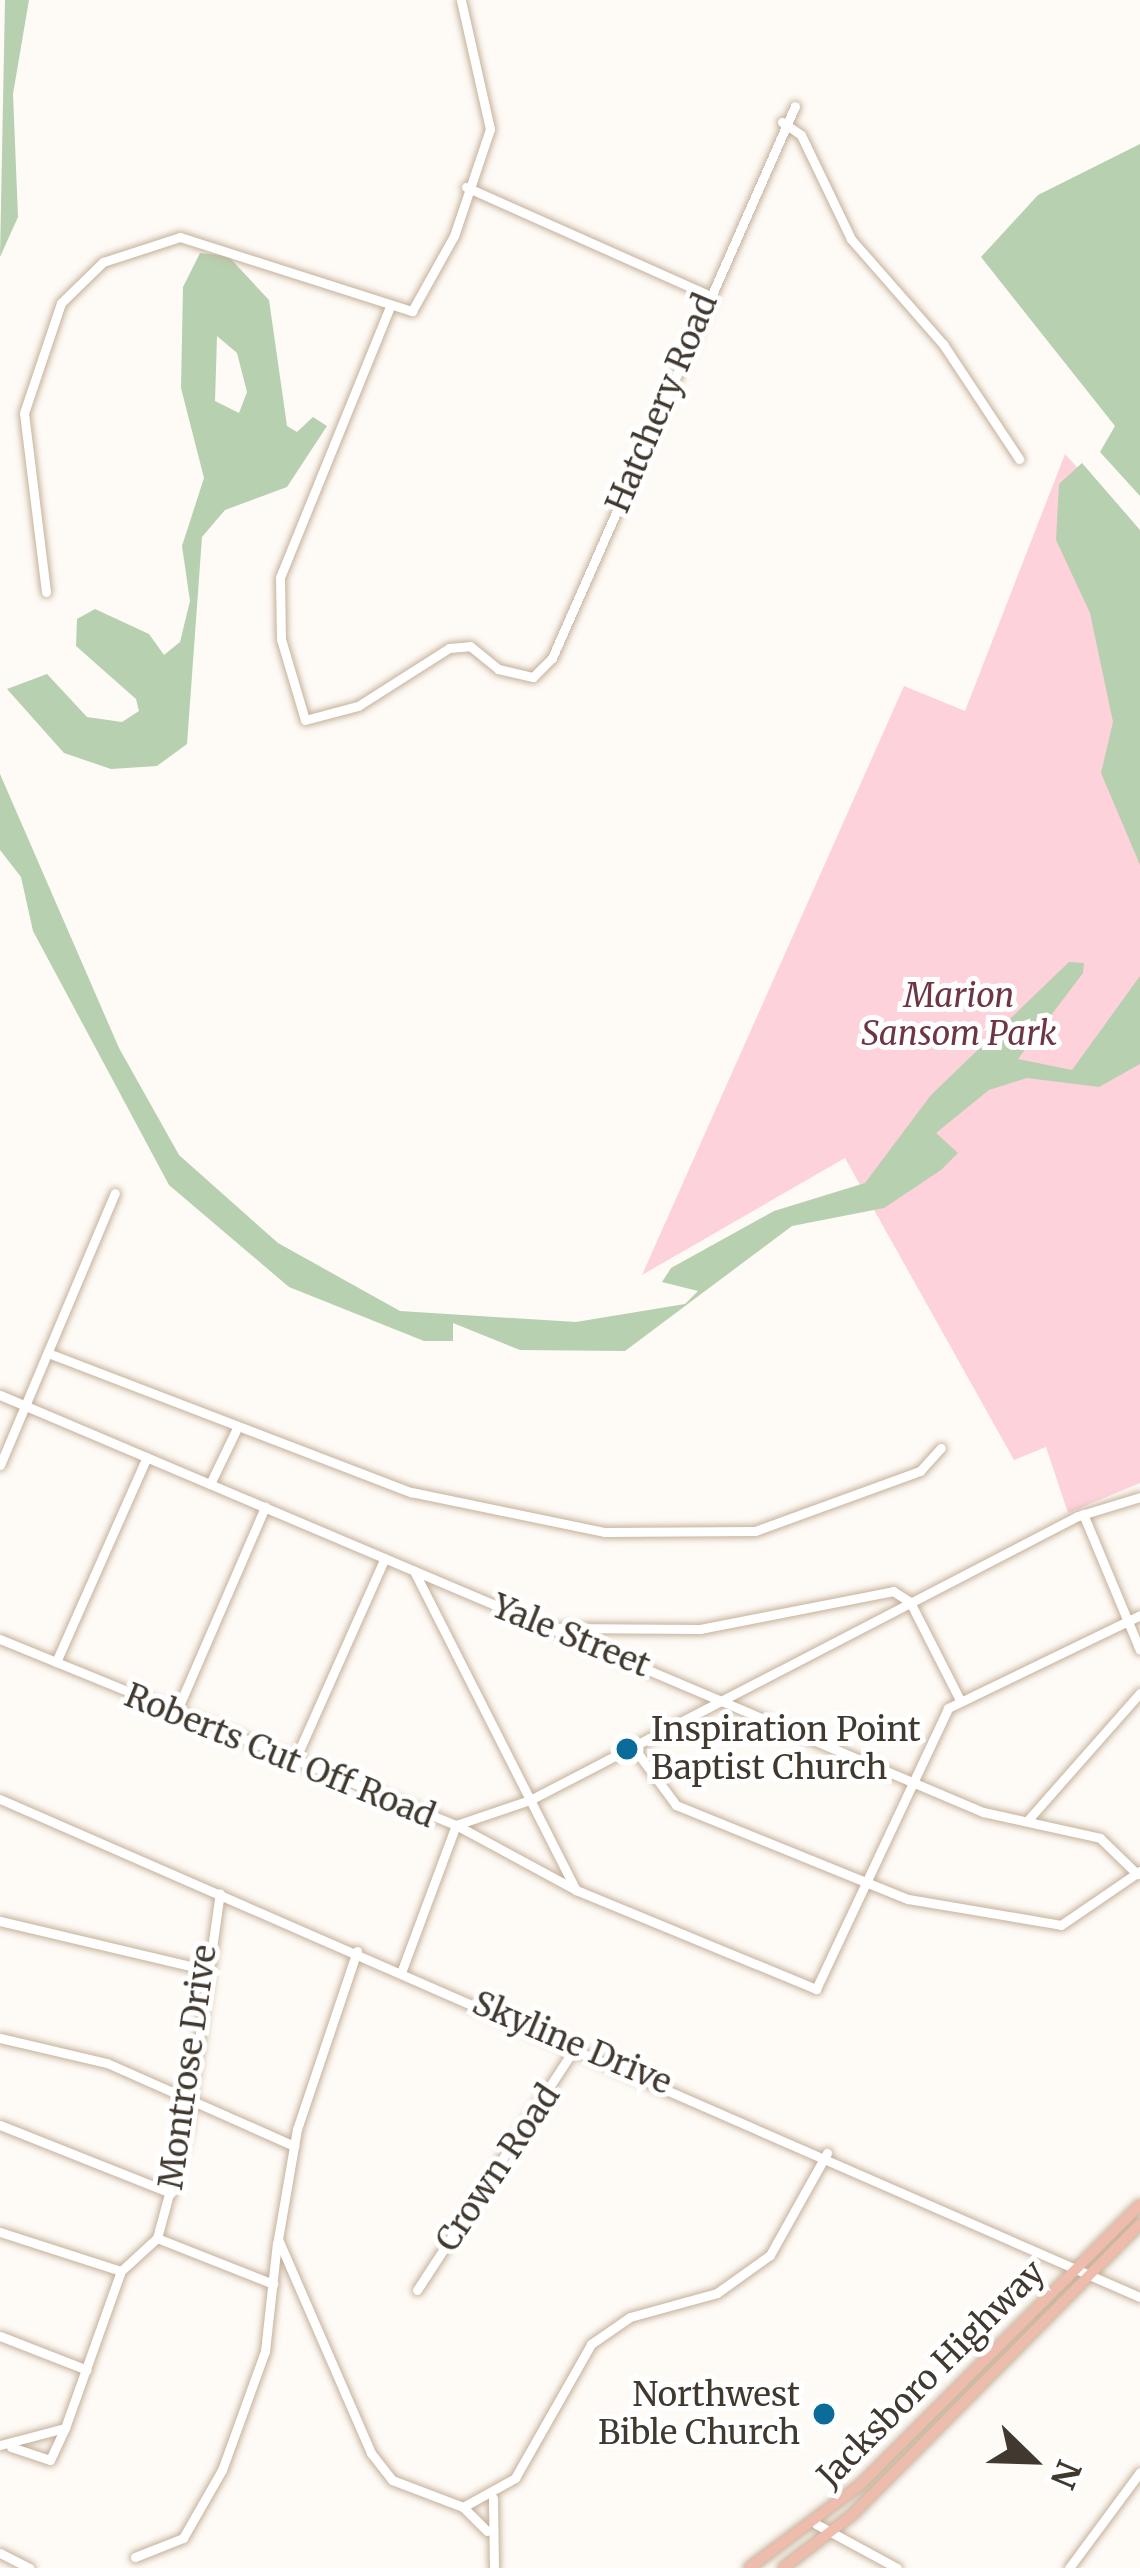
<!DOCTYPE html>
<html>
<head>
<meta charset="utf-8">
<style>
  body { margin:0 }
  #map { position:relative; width:1140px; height:2568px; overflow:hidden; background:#fefaf5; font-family:Merriweather,serif }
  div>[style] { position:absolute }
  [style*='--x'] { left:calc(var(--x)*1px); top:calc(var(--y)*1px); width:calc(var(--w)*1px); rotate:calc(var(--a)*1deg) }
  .green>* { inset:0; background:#fed2db }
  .water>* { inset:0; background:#b7d0af }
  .roads { filter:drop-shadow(0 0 3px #c5b19a) drop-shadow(0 0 3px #c5b19a) }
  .minor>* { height:9px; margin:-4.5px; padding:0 4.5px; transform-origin:4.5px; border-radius:4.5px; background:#fff }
  .major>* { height:10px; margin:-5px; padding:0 5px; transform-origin:5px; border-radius:5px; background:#eebcac }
  .dots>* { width:33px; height:33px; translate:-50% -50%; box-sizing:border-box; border:6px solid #fff; border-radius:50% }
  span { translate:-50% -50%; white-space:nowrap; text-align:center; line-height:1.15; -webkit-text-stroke:10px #fff; paint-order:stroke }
  .street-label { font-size:33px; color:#41392f }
  .park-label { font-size:33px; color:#6e3544; font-style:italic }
  .poi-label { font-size:33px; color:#41392f }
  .left { translate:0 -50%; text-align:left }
  .right { translate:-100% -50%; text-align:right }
  .north { position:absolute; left:972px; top:2400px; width:120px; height:120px; -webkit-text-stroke:9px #fff; paint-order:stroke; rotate:113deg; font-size:33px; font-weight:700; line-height:48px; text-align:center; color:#41392f }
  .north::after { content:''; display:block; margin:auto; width:42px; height:54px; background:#41392f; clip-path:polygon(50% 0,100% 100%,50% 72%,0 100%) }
</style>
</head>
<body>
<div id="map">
  <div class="green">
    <i style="clip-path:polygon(1065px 454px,1140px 536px,1140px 1483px,1068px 1513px,1046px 1447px,1014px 1460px,845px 1158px,642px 1275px,904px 686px,965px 711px)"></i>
  </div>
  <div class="water">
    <i style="clip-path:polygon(5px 0,29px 0,13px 94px,18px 217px,0 257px)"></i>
    <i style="clip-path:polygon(1140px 144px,1140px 496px,1100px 452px,1115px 426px,981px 257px,1038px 195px)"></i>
    <i style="clip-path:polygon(evenodd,200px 253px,228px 256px,269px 300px,287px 426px,297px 432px,313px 417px,327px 426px,287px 487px,225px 510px,202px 537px,187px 744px,157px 766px,111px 769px,64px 753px,7px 689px,47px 674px,87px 717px,122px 722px,139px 711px,136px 699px,76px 646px,77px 619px,95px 609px,149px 634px,164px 655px,180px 642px,190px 601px,182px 546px,204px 478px,181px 388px,183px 287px,200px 253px,217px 336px,237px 353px,247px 392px,239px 413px,215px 401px,217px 336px)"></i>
    <i style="clip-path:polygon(1082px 463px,1140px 530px,1140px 865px,1101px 773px,1113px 722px,1090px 613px,1056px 540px,1059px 484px)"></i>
    <i style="clip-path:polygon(0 774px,119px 1048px,179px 1155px,278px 1243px,400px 1311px,576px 1322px,685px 1304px,698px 1291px,662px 1282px,671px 1268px,774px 1211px,865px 1183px,931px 1095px,1069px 962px,1084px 963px,1083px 973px,1018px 1059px,1072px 1070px,1140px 976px,1140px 1064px,1099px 1087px,1027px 1078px,989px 1090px,936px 1133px,958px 1153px,941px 1170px,884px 1208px,792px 1226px,625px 1351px,520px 1350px,453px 1323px,453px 1341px,424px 1341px,289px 1287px,169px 1185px,33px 931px,21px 877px,0 850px)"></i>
  </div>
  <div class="roads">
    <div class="minor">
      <i style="--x:782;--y:122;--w:23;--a:34"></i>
      <i style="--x:801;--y:135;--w:115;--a:64.3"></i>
      <i style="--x:851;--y:239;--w:140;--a:48.8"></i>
      <i style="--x:943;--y:344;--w:138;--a:56.5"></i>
      <i style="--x:466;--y:187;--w:266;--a:24"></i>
      <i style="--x:389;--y:309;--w:289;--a:112.1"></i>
      <i style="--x:280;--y:577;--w:62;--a:89.1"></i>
      <i style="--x:281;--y:639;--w:84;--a:73.5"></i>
      <i style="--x:305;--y:720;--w:55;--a:-14.8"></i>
      <i style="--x:358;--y:706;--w:108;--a:-32.5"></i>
      <i style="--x:449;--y:648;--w:21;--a:-5"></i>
      <i style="--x:470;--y:646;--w:36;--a:39"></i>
      <i style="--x:498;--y:669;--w:36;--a:13"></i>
      <i style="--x:533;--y:677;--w:27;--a:-45"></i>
      <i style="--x:552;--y:658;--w:603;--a:-66.24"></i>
      <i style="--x:46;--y:592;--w:180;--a:-97"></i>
      <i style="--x:24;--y:413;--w:116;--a:-71.4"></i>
      <i style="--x:61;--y:303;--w:59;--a:-44.3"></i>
      <i style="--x:103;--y:262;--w:81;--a:-18"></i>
      <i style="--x:180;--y:237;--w:244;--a:17.7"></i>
      <i style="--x:412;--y:311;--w:86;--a:-60.8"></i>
      <i style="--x:454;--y:236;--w:113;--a:-71.4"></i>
      <i style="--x:490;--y:129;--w:132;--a:-102.7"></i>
      <i style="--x:48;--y:1353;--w:389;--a:21"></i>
      <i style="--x:411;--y:1492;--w:198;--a:11.7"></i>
      <i style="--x:605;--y:1532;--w:150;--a:-0.4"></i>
      <i style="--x:755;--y:1531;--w:176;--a:-20"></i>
      <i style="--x:920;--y:1471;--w:31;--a:-48"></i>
      <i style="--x:0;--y:1395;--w:1068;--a:22.99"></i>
      <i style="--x:983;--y:1812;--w:120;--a:12.5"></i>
      <i style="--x:1100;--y:1838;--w:52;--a:44.2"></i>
      <i style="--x:0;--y:1465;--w:295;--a:-67.1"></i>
      <i style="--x:210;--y:1484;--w:60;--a:-64.3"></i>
      <i style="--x:1083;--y:1514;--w:147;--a:67.3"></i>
      <i style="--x:414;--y:1571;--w:358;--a:63.1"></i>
      <i style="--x:559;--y:1628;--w:141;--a:0.4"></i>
      <i style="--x:700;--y:1629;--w:197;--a:-11.1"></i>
      <i style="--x:893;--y:1591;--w:20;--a:33"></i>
      <i style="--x:910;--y:1602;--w:110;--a:63"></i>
      <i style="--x:0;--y:1639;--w:492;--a:22.2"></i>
      <i style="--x:456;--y:1825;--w:78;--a:-18.7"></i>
      <i style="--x:530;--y:1800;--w:617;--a:-27.4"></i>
      <i style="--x:1078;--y:1516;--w:65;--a:-17"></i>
      <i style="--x:56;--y:1662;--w:224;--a:-66.1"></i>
      <i style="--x:175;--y:1715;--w:227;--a:-66.6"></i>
      <i style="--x:631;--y:1744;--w:76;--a:53.6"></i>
      <i style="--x:676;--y:1805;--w:250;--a:22.1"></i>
      <i style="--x:908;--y:1899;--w:155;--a:9.6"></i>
      <i style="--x:1061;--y:1925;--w:96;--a:-34.4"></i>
      <i style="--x:294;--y:1762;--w:223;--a:-66"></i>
      <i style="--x:0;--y:1799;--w:1244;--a:23.6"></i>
      <i style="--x:1027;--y:1821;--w:171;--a:-48.6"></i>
      <i style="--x:0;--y:1921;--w:209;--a:13.3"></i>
      <i style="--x:357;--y:1951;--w:188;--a:108.6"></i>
      <i style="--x:297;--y:2129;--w:112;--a:99.8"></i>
      <i style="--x:278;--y:2239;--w:233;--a:66.5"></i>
      <i style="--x:371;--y:2453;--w:34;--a:52"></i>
      <i style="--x:392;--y:2480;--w:76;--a:20.8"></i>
      <i style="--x:463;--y:2507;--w:34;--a:45"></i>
      <i style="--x:402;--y:1970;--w:155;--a:-69.6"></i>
      <i style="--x:456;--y:1825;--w:136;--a:28.4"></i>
      <i style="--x:576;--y:1890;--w:260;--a:22.4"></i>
      <i style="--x:816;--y:1989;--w:310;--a:-64.8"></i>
      <i style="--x:948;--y:1708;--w:213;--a:-25.8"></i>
      <i style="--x:0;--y:2038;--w:110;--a:13.2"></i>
      <i style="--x:107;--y:2063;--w:205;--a:23.9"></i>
      <i style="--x:0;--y:2125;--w:184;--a:21.7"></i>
      <i style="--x:0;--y:2232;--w:127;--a:17.9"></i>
      <i style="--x:157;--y:2238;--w:125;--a:21.6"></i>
      <i style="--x:417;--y:2290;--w:293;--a:-56.9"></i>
      <i style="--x:0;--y:2336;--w:93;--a:21.3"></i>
      <i style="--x:0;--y:2445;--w:67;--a:-14.7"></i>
      <i style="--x:65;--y:2428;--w:167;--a:-70.4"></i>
      <i style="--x:121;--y:2271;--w:49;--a:-42.5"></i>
      <i style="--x:157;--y:2238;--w:111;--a:-74.8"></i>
      <i style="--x:186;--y:2131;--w:240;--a:-81.9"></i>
      <i style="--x:11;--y:2447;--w:41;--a:18.4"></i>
      <i style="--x:50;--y:2460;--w:35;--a:-65"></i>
      <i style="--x:493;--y:2498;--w:70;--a:89.2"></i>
      <i style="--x:463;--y:2507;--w:60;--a:-29.1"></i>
      <i style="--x:515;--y:2478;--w:154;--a:-60.4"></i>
      <i style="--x:591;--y:2344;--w:47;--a:-34.7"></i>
      <i style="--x:630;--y:2317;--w:90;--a:-15.4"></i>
      <i style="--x:717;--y:2293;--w:65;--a:-35.6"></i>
      <i style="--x:770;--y:2255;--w:117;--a:-60.8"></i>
      <i style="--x:816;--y:2524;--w:92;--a:28.5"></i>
      <i style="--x:0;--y:2553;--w:33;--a:27"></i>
      <i style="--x:135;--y:2557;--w:52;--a:-21.6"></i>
      <i style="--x:183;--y:2538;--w:78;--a:-60.2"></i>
      <i style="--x:222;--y:2470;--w:127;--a:-70.1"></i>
      <i style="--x:265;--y:2351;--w:109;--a:-83.7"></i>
      <i style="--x:1069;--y:2568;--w:119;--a:-53.5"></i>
    </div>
    <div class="major">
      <i style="--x:749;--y:2568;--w:139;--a:-36.8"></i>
      <i style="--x:860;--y:2485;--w:396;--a:-45"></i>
      <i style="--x:783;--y:2568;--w:87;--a:-37.5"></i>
      <i style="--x:852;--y:2515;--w:409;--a:-45.3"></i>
    </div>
  </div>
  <div class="dots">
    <i style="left:627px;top:1749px;background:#0b6c9a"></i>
    <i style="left:824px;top:2414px;background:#0b6c9a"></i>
  </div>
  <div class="street-label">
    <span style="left:662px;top:403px;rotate:-67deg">Hatchery Road</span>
    <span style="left:571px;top:1636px;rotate:22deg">Yale Street</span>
    <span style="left:280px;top:1756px;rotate:22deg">Roberts Cut Off Road</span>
    <span style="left:572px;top:2043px;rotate:23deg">Skyline Drive</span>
    <span style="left:188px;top:2067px;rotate:-82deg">Montrose Drive</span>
    <span style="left:498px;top:2168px;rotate:-56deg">Crown Road</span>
    <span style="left:931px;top:2374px;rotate:-45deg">Jacksboro Highway</span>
  </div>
  <div class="park-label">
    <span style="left:959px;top:1015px">Marion<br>Sansom Park</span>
  </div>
  <div class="poi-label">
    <span class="left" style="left:651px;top:1749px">Inspiration Point<br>Baptist Church</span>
    <span class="right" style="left:800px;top:2414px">Northwest<br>Bible Church</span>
  </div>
  <div class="north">N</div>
</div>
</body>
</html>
